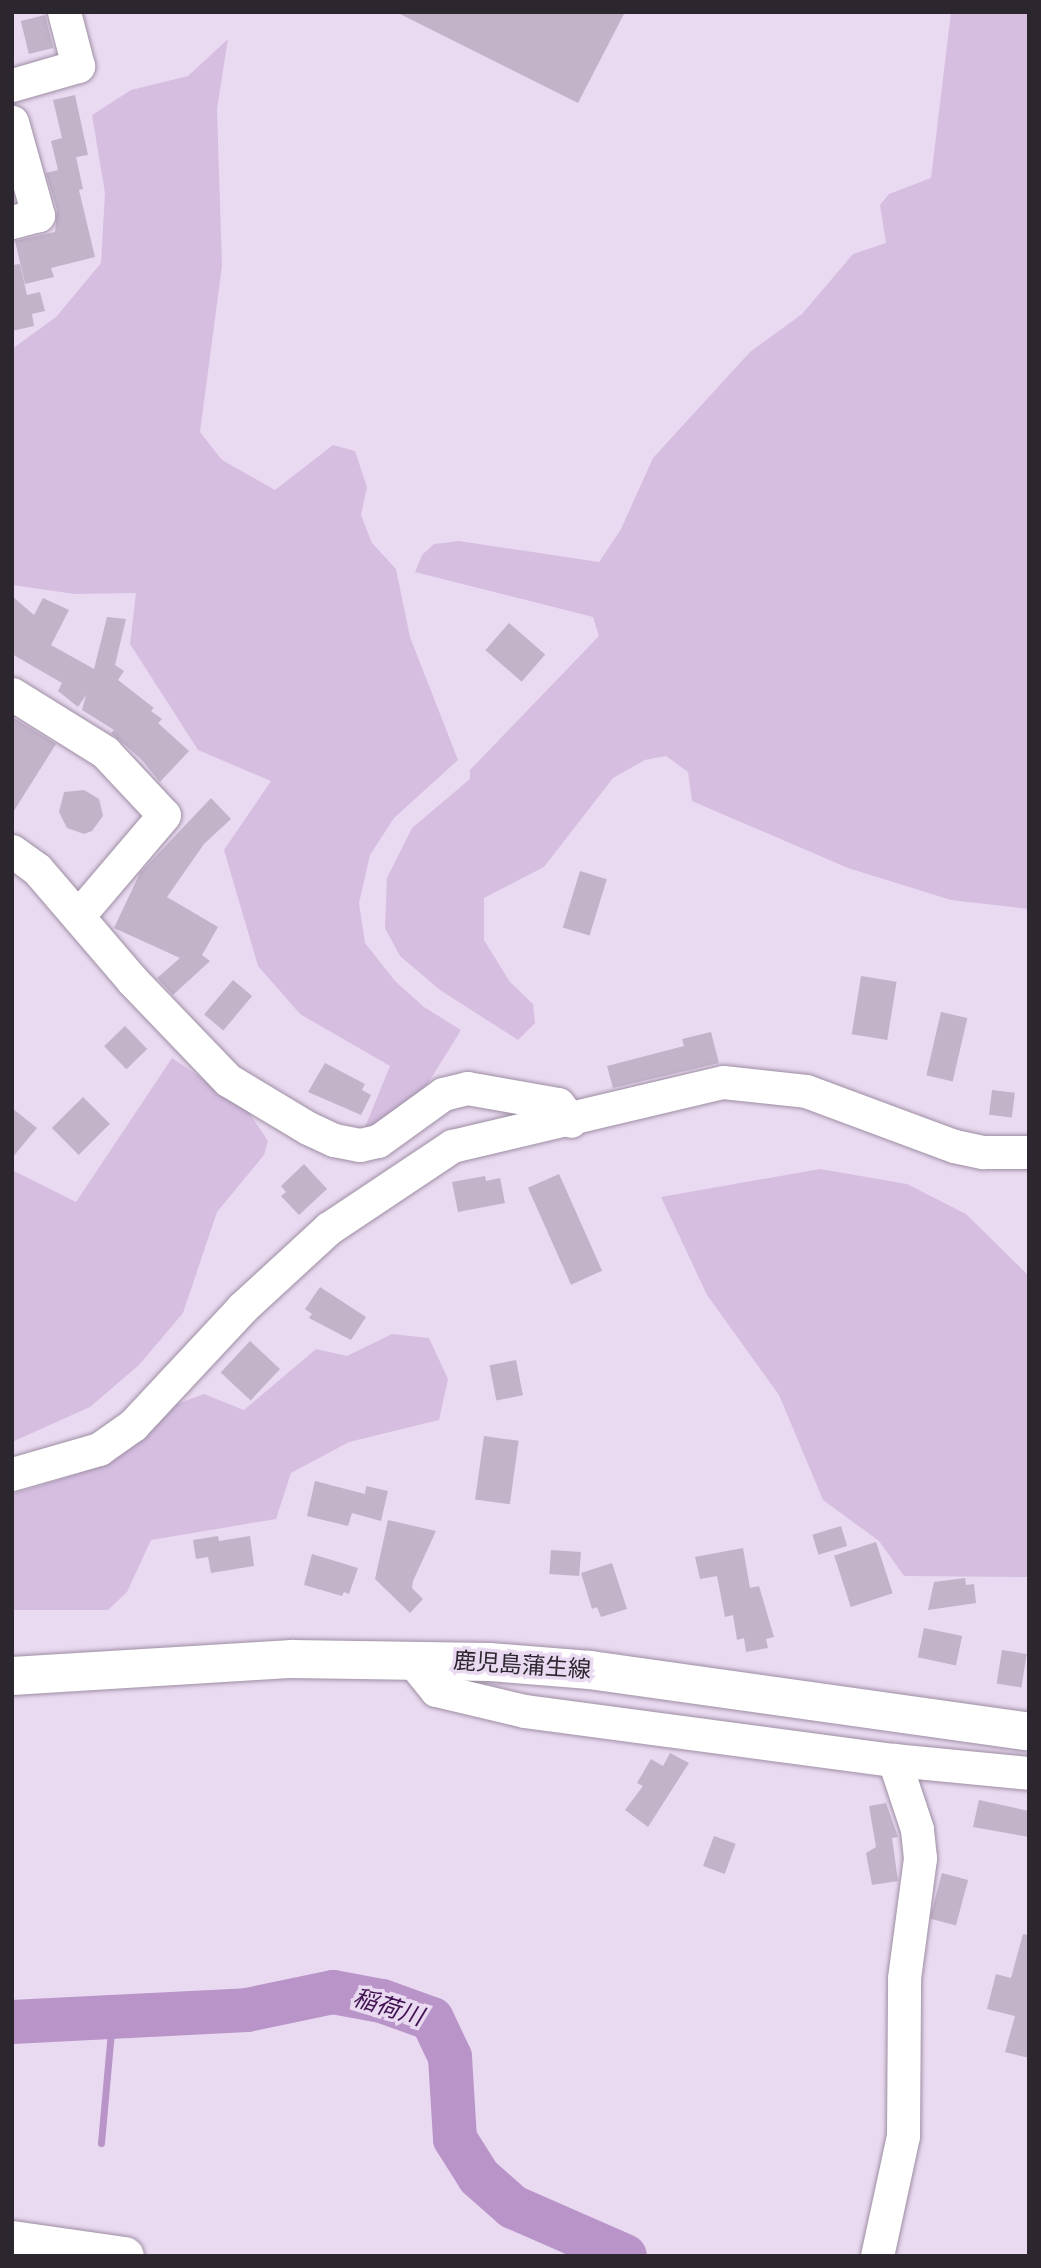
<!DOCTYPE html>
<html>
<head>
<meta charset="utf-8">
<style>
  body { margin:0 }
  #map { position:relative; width:1041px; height:2268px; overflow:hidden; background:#eadaf1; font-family:"Roboto Condensed","Noto Sans JP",sans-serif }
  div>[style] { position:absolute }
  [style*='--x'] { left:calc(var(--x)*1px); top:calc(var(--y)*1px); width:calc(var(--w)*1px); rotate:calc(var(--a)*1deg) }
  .green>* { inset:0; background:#d6bee1 }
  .stream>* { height:7px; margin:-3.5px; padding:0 3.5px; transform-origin:3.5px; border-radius:3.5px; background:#b894c8 }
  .river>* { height:44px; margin:-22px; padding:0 22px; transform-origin:22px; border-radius:22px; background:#b894c8 }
  .building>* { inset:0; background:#c2b3c9; transform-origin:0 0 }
  .roads { filter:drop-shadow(0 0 2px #9d8ea3) drop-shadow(0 0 2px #9d8ea3) }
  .minor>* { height:33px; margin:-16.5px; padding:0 16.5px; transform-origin:16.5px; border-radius:16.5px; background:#fff }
  .major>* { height:38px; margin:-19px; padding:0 19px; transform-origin:19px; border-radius:19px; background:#fff }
  .highway>* { height:38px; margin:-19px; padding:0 19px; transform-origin:19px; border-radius:19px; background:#fff }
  span { translate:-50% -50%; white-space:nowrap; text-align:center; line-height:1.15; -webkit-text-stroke:7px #eadaf1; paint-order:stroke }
  .street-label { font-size:23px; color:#2c262f }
  .water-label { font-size:24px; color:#401251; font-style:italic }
  .frame { position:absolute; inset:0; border:14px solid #2c262f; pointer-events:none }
</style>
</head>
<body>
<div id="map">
  <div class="green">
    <i style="clip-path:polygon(951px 12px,1029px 12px,1029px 909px,951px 900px,848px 868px,692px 801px,688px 772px,666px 756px,645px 760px,613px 778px,544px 867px,484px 898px,484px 940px,510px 982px,533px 1004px,535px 1023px,518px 1040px,440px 990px,400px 956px,385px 928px,387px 878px,412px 828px,470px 779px,470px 770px,599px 636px,593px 617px,415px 572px,422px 555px,434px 544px,459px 541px,599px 562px,621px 529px,653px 458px,750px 352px,802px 314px,853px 254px,886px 243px,880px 205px,889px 194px,931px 178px)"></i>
    <i style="clip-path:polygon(228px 39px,217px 109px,222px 266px,200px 432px,222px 460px,275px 490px,333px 445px,355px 451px,367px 487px,361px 515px,372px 543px,396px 569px,410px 637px,458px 760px,394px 818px,370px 855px,359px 903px,365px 943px,395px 981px,424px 1007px,461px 1030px,419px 1098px,363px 1132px,390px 1066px,300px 1014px,258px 966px,224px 850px,271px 781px,198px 750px,130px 644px,136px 593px,75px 594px,12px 585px,12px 349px,56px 317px,101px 263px,105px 193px,92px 115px,131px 90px,188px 76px)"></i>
    <i style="clip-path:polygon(172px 1058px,246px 1108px,268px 1141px,264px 1155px,217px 1212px,183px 1313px,139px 1365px,90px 1407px,12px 1442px,12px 1170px,76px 1202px)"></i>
    <i style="clip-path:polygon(820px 1169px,907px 1184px,966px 1214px,1029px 1276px,1029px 1577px,904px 1576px,879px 1541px,823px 1500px,779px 1395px,707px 1295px,661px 1197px)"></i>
    <i style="clip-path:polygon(392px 1334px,429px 1338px,448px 1379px,439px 1420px,349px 1442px,291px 1473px,276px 1519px,151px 1540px,127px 1592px,108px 1610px,12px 1610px,12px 1494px,78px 1474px,127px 1448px,174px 1405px,204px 1394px,244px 1410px,316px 1349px,347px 1356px)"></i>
  </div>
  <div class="stream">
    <i style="--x:101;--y:2143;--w:124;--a:-84.9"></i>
  </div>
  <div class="river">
    <i style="--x:12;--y:2022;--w:235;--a:-2.9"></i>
    <i style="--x:247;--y:2010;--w:88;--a:-11.8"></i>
    <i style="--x:333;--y:1992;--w:50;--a:10.4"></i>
    <i style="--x:382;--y:2001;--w:53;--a:19.8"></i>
    <i style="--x:432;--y:2019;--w:42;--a:64.7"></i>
    <i style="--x:450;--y:2057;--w:82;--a:86.5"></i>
    <i style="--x:455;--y:2139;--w:45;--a:57.7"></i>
    <i style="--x:479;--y:2177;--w:45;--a:41.4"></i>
    <i style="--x:513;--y:2207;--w:122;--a:23.6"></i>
  </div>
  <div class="building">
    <i style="clip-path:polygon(396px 12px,625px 12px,578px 103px)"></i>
    <i style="left:45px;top:15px;width:34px;height:25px;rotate:76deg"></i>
    <i style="clip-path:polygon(75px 95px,88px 155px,76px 157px,83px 189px,79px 190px,95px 257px,51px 268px,54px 277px,25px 284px,15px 241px,55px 232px,57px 210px,46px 173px,58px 170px,51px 141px,62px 138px,53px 100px)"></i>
    <i style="clip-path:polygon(20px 264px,27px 295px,40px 292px,45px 311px,32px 314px,34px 326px,12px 331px,12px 265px)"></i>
    <i style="clip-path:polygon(12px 596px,34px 615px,43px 598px,69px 610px,51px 645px,94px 669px,107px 617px,126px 619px,115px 665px,124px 671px,118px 680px,154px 708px,151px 711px,162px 719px,158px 723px,189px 751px,160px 782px,141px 759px,111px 733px,114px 730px,82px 710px,86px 695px,78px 707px,58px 691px,62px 683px,12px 654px)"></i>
    <i style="left:509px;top:623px;width:48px;height:36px;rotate:41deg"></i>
    <i style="clip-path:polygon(12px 717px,56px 744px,12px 814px)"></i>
    <i style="clip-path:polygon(84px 790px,99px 799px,103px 816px,92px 831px,84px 834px,67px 828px,59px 812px,64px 792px)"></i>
    <i style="clip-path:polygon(211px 798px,231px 819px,204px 844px,167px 897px,218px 927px,202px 955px,210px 961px,173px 995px,157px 978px,180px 958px,114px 928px,140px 873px)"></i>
    <i style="left:580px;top:871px;width:28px;height:59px;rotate:17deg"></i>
    <i style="left:861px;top:976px;width:36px;height:59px;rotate:9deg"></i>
    <i style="left:233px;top:980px;width:25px;height:45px;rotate:40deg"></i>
    <i style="left:941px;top:1012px;width:27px;height:65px;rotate:13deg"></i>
    <i style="left:125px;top:1026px;width:32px;height:29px;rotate:46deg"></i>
    <i style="clip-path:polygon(711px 1032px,719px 1063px,613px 1088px,607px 1066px,684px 1046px,682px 1039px)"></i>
    <i style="clip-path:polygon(325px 1063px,365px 1084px,362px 1090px,371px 1095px,361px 1115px,308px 1092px)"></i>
    <i style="left:992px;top:1090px;width:23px;height:25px;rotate:7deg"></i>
    <i style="left:83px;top:1097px;width:38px;height:44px;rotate:45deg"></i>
    <i style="clip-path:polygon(12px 1108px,37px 1128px,12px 1158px)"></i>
    <i style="clip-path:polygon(304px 1164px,327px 1189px,299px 1215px,281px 1196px,286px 1192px,281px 1186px)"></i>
    <i style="left:559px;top:1174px;width:106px;height:34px;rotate:66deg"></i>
    <i style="clip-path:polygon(485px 1176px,486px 1181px,500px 1178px,505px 1203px,458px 1212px,452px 1182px)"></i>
    <i style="clip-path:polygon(320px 1287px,366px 1317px,351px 1340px,309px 1318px,312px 1314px,305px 1309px)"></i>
    <i style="left:250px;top:1341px;width:41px;height:43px;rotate:43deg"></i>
    <i style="left:516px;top:1360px;width:36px;height:27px;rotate:79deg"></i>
    <i style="left:484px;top:1436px;width:35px;height:64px;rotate:8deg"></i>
    <i style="clip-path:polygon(315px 1481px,365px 1494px,366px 1486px,388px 1491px,381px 1521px,352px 1513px,348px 1526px,307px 1516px)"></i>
    <i style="clip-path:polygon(388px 1520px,436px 1531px,413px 1581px,412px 1588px,423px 1599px,410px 1613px,375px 1579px)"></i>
    <i style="left:841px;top:1526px;width:21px;height:30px;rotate:73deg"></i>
    <i style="clip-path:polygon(218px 1536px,219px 1541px,250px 1536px,254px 1566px,211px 1573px,208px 1557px,196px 1559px,193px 1540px)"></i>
    <i style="left:876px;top:1542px;width:54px;height:44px;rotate:72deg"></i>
    <i style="clip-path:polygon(743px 1548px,750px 1588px,759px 1586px,774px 1637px,766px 1639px,768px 1648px,746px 1652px,744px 1638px,737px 1640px,733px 1615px,725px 1617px,717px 1576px,700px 1579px,695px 1557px)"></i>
    <i style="left:551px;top:1550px;width:30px;height:24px;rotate:4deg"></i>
    <i style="clip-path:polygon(312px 1554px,358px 1568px,349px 1594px,344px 1592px,342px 1596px,304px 1585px)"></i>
    <i style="clip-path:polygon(612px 1563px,627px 1609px,601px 1617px,597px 1607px,592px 1609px,581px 1573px)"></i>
    <i style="clip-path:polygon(965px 1578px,966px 1585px,974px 1584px,976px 1603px,928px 1610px,934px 1582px)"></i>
    <i style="left:924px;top:1628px;width:39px;height:30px;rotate:12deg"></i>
    <i style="left:1002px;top:1650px;width:25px;height:34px;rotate:9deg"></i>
    <i style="clip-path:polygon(670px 1753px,689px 1763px,648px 1827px,625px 1810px,643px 1786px,637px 1783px,651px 1759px,663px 1766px)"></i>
    <i style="clip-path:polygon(979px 1800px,1029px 1811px,1029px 1837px,973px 1827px)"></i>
    <i style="clip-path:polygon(886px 1803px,898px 1837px,892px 1838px,898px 1881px,872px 1885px,866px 1853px,876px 1847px,869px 1806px)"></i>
    <i style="left:714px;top:1836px;width:23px;height:32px;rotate:20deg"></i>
    <i style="left:942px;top:1873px;width:27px;height:47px;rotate:15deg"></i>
    <i style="clip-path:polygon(1023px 1934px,1029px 1935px,1029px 2058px,1005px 2052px,1015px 2016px,987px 2009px,996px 1974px,1011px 1978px)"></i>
  </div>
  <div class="roads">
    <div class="minor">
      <i style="--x:12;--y:85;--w:69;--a:-16.1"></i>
      <i style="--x:78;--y:66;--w:56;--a:-104.5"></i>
      <i style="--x:12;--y:122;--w:97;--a:74.4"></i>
      <i style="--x:38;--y:215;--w:27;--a:165"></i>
      <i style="--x:12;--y:694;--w:110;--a:31.9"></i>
      <i style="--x:105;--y:752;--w:86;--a:46.9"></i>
      <i style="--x:164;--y:815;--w:133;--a:130.4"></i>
      <i style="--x:12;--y:851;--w:31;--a:36"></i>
      <i style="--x:37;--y:869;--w:148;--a:49.4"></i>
      <i style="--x:133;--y:981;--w:137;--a:46.2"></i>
      <i style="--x:228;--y:1080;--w:93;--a:31"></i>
      <i style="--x:308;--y:1128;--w:29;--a:25"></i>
      <i style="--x:334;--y:1140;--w:26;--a:11"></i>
      <i style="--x:360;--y:1145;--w:18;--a:-13"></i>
      <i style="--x:378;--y:1141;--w:80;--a:-35.9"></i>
      <i style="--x:443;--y:1094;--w:25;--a:-14"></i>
      <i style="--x:467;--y:1088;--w:92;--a:10"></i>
      <i style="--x:558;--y:1104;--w:21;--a:53"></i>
      <i style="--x:12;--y:1474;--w:91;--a:-16"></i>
      <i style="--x:99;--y:1449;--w:42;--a:-35.2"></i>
      <i style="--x:133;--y:1425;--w:160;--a:-47"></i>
      <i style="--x:242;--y:1308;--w:118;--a:-42.6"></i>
      <i style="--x:329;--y:1228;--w:148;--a:-33.7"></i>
      <i style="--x:452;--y:1146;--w:278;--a:-13.3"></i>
      <i style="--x:723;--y:1082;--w:83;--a:6.2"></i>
      <i style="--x:806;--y:1091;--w:158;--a:20.4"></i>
      <i style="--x:954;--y:1146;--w:30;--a:12"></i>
      <i style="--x:983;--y:1152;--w:46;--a:0"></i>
      <i style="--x:411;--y:1659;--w:40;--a:51"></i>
      <i style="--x:436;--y:1690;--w:91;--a:13.3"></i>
      <i style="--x:525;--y:1711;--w:372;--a:7.6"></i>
      <i style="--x:877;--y:2256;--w:123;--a:-77.8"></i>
      <i style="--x:903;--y:2136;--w:158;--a:-89.6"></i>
      <i style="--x:904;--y:1978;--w:121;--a:-82.4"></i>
      <i style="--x:920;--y:1858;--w:29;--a:-96"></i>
      <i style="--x:917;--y:1829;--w:73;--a:-108.4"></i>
      <i style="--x:894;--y:1760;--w:136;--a:5.5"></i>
    </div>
    <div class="major">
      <i style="--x:12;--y:1676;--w:281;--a:-3.5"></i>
      <i style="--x:292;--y:1659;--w:198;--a:0.9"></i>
      <i style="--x:490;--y:1662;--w:100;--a:4.6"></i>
      <i style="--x:590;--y:1670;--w:443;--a:8"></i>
    </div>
    <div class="highway">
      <i style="--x:12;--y:2240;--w:114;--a:8.1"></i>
    </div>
  </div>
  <div class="street-label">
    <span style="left:522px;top:1666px;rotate:4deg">鹿児島蒲生線</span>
  </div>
  <div class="water-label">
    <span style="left:388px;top:2008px;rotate:17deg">稲荷川</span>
  </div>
  <div class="frame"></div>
</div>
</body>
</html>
